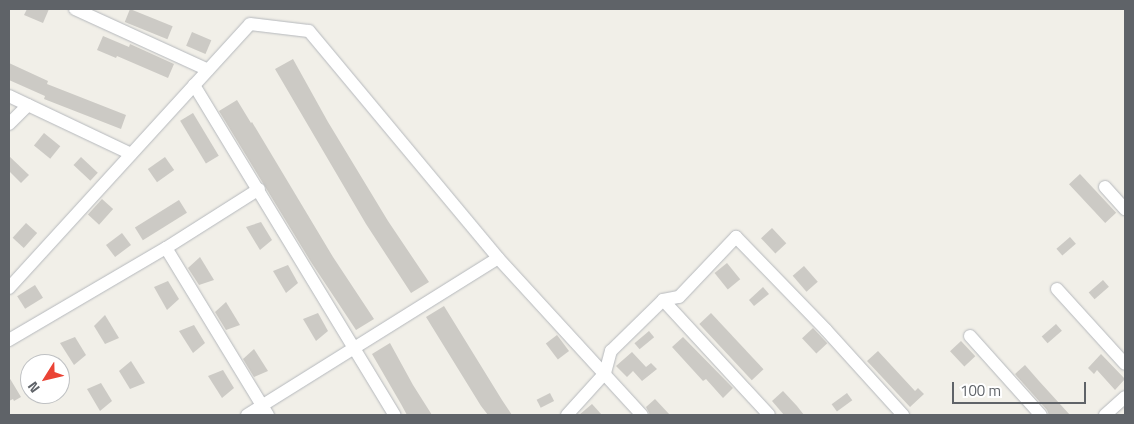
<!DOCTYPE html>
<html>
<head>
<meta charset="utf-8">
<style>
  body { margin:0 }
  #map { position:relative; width:1134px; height:424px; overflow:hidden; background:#f1efe8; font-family:"Titillium Web",sans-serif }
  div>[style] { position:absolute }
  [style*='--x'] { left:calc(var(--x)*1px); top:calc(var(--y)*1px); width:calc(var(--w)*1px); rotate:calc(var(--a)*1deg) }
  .building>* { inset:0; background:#cccac5; transform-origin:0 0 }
  .roads { filter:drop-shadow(0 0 1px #b5b8bc) drop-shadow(0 0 1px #b5b8bc) }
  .minor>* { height:12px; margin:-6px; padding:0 6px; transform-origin:6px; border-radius:6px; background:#fff }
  span { translate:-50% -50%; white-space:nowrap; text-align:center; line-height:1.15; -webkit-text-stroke:5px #fff; paint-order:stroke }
  .frame { position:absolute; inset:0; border:10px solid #5f6368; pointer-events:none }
  .north { position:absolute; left:20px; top:354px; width:50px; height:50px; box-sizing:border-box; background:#fff; border:1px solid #bfc1c3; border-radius:50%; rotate:234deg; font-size:14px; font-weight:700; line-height:20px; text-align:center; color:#5f6368 }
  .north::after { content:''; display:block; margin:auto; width:18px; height:22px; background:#ea4335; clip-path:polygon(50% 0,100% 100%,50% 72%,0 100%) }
  .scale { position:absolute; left:952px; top:382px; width:134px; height:22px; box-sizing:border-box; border:2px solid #5f6368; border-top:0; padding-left:6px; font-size:15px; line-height:18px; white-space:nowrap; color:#5f6368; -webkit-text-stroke:4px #fff; paint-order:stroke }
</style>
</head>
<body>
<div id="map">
  <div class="building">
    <i style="clip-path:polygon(27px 9px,49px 9px,43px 23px,24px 15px)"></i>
    <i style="left:130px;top:9px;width:46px;height:14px;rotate:22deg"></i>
    <i style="left:192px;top:32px;width:21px;height:15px;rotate:23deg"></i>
    <i style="clip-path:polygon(103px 36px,129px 47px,130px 44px,174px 64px,168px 78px,117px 56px,116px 58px,97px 50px)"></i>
    <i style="clip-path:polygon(293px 59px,328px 122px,388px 221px,429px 282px,411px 293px,366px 224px,275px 69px)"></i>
    <i style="clip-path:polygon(9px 63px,48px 81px,47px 84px,126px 115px,121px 129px,44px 99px,45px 96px,9px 80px)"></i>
    <i style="clip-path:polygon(237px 100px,251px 123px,252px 122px,333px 257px,374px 319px,356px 330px,311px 262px,219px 111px)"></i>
    <i style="left:193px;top:113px;width:50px;height:15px;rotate:59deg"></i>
    <i style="left:44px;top:133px;width:21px;height:16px;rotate:39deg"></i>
    <i style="clip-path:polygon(9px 156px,29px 175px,21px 183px,9px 171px)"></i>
    <i style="left:81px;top:157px;width:23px;height:11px;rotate:43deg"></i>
    <i style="left:165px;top:157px;width:16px;height:21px;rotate:55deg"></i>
    <i style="left:1080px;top:174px;width:53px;height:15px;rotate:47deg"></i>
    <i style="left:102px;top:199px;width:15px;height:21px;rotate:42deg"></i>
    <i style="left:179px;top:200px;width:15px;height:52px;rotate:58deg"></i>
    <i style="clip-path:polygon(261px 222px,272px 240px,260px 250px,246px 227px)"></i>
    <i style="left:26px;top:223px;width:15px;height:20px;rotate:42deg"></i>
    <i style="left:772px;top:228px;width:21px;height:15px;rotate:47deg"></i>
    <i style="left:122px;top:233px;width:15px;height:20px;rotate:53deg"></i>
    <i style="left:1070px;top:237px;width:9px;height:18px;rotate:49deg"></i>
    <i style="clip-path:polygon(200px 257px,214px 280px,199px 285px,188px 268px)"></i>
    <i style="left:727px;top:263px;width:21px;height:16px;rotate:51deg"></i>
    <i style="clip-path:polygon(288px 265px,298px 283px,286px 293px,273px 271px)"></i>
    <i style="left:804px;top:266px;width:21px;height:15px;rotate:49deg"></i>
    <i style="left:1103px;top:280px;width:9px;height:19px;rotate:49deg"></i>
    <i style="clip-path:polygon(168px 281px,179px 299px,167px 310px,154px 287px)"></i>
    <i style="left:35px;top:285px;width:15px;height:21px;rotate:58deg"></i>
    <i style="clip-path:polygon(763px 287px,769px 294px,754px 306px,749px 300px)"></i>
    <i style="clip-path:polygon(226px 302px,240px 325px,226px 330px,215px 312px)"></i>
    <i style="clip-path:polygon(444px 306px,502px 400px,512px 415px,488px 415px,481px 406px,426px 317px)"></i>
    <i style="clip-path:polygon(318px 313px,328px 331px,316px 341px,303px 319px)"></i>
    <i style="left:711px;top:313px;width:77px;height:16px;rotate:47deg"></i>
    <i style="clip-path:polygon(105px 315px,119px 338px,105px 344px,94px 326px)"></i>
    <i style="left:1056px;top:324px;width:9px;height:19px;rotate:49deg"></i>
    <i style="clip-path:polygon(194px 325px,205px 343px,193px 353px,179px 331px)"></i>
    <i style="left:813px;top:328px;width:21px;height:15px;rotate:47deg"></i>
    <i style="left:649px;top:331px;width:8px;height:19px;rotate:50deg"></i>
    <i style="left:557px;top:335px;width:20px;height:14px;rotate:53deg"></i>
    <i style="clip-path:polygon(75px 337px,86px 355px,74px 365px,60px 343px)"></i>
    <i style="clip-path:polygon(683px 337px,733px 388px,723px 398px,706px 379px,703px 381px,672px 347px)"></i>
    <i style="left:961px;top:341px;width:21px;height:15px;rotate:47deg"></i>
    <i style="clip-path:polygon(390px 343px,413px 385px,432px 415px,407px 415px,401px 404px,372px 354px)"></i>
    <i style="clip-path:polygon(254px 349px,268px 371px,254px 377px,243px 359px)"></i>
    <i style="clip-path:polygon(878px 351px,915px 391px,918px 388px,924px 394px,910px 407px,867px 361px)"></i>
    <i style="clip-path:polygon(632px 352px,646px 367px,651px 363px,657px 369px,642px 381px,633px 371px,627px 377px,616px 366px)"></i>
    <i style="clip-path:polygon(1101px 354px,1125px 379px,1115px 390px,1097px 370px,1094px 374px,1088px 368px)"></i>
    <i style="clip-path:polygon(131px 361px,145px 383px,130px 389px,119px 371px)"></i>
    <i style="clip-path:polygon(1025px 365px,1039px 381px,1070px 415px,1049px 415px,1047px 410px,1015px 374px)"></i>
    <i style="clip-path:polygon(223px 370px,234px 388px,222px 398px,208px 376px)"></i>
    <i style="clip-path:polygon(9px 377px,21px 397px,14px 401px,13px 399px,9px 401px)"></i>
    <i style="clip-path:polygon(101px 383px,112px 401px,100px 411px,87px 389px)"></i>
    <i style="clip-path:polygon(783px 391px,797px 406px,804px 415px,784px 415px,772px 401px)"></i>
    <i style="left:550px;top:393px;width:9px;height:15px;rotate:63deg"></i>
    <i style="left:847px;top:393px;width:9px;height:19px;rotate:54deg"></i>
    <i style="clip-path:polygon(655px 399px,670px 415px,650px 415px,646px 407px)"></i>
    <i style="clip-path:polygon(592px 404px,602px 415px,579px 415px)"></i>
  </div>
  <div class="roads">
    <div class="minor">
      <i style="--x:75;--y:9;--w:146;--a:24.6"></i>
      <i style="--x:194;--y:85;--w:386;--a:58.7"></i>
      <i style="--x:9;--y:96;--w:135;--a:25.4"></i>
      <i style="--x:9;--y:124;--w:27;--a:-45"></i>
      <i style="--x:1105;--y:187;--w:30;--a:48"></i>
      <i style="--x:166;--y:248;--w:196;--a:58.6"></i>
      <i style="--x:9;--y:288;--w:357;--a:-47.6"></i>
      <i style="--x:250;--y:24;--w:59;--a:6.8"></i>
      <i style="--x:309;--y:31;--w:295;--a:50.2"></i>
      <i style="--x:498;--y:258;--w:213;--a:47.5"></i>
      <i style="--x:1057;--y:289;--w:101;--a:47.8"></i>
      <i style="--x:663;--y:300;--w:156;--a:47.3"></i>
      <i style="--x:970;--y:336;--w:106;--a:48.1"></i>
      <i style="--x:9;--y:340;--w:182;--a:-30.4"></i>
      <i style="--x:166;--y:248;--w:110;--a:-32.4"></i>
      <i style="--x:247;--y:415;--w:296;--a:-32"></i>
      <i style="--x:567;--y:415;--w:57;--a:-47.9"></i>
      <i style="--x:605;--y:373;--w:23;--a:-75"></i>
      <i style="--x:611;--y:351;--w:73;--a:-44.4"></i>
      <i style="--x:663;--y:300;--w:16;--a:-11"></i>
      <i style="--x:679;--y:297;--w:83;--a:-46.5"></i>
      <i style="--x:736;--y:237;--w:129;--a:45.9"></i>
      <i style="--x:826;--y:330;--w:115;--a:47.8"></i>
      <i style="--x:1105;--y:415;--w:27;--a:-42"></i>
    </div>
  </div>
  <div class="frame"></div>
  <div class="north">N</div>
  <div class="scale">100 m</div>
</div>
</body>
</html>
